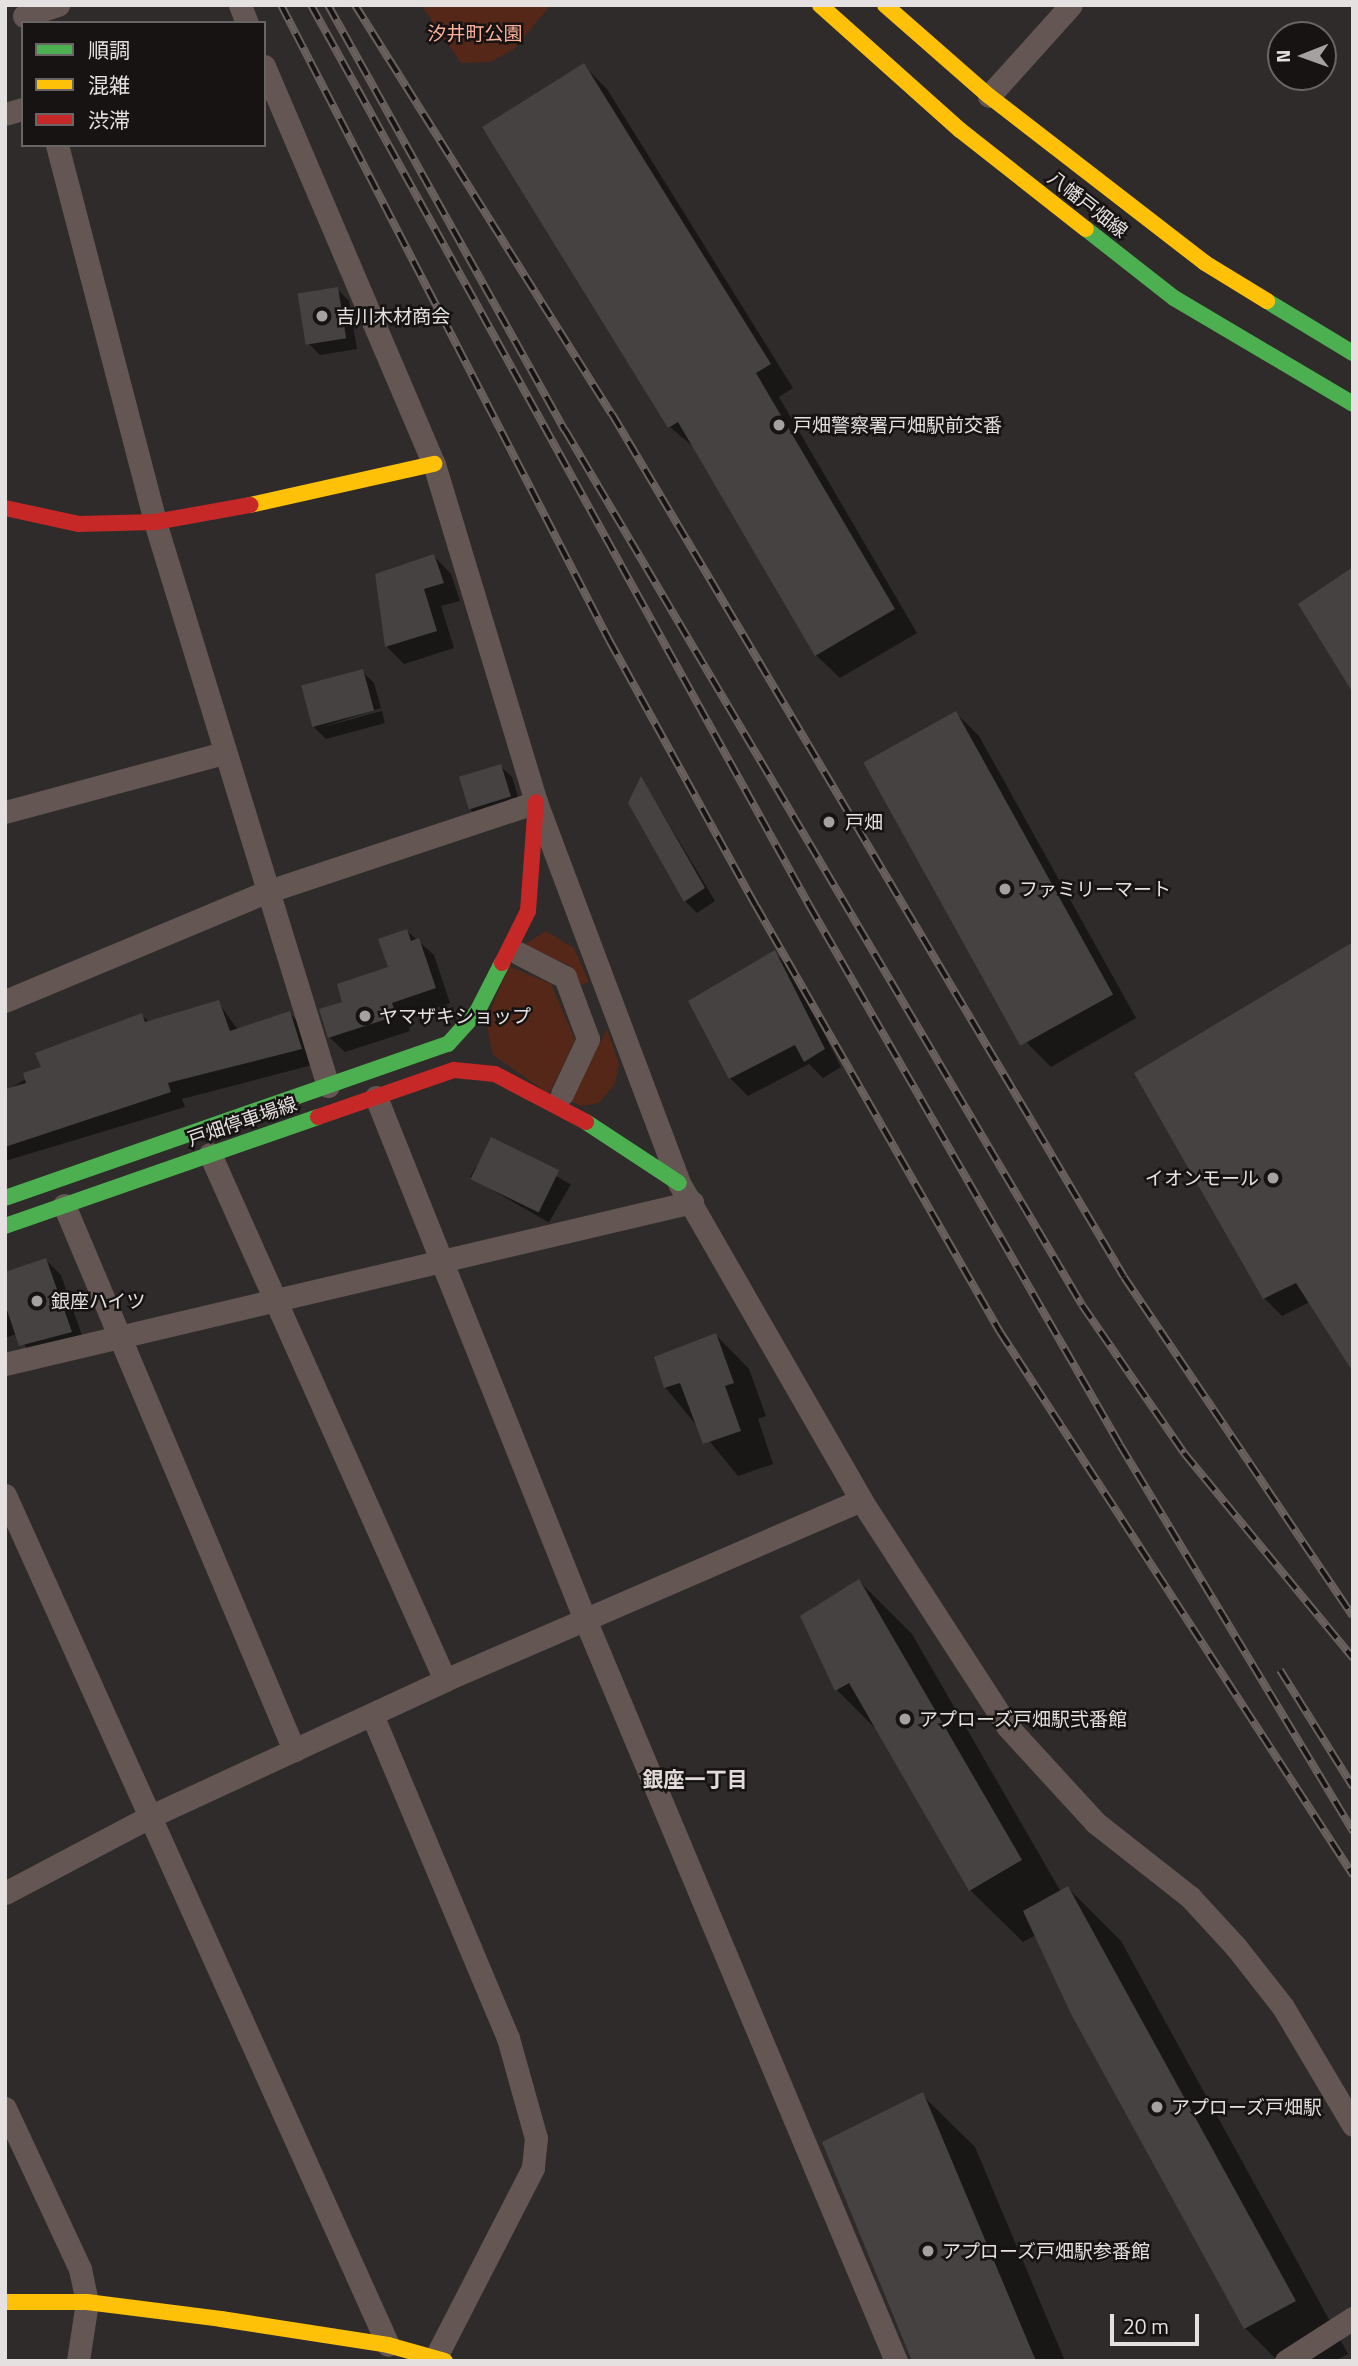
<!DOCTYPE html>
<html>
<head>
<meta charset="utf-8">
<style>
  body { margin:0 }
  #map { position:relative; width:1358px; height:2366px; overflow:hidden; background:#2e2b2a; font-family:"Titillium Web","Noto Sans JP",sans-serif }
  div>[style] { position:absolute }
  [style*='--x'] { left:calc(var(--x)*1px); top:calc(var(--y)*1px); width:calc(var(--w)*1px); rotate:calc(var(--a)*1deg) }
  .green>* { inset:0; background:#552719 }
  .shadow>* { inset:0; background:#0007; transform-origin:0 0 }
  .building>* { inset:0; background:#454241; transform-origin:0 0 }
  .street>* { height:23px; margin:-11.5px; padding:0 11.5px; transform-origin:11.5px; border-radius:11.5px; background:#645652 }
  .fast>* { height:16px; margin:-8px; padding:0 8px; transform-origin:8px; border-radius:8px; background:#4caf50 }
  .slow>* { height:16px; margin:-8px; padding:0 8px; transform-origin:8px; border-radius:8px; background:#ffc107 }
  .jam>* { height:16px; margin:-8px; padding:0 8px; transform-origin:8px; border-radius:8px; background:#c62828 }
  .rail>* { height:8px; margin-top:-4px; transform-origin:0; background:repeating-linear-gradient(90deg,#161312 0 16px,#6a615f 0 32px); box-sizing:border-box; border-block:2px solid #6a615f }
  .dots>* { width:19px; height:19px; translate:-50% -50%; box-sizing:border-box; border:4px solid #161312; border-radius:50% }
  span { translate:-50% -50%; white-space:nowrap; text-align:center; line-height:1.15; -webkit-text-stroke:5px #161312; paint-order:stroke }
  .park-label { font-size:19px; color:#fcb099 }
  .street-label { font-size:19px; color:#e5e1e0 }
  .poi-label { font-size:19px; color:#e5e1e0 }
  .left { translate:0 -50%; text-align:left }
  .right { translate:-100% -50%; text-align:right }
  .neighbourhood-label { font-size:21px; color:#e3dbd9; font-weight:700 }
  .frame { position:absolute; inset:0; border:7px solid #e5e1e0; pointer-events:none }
  .legend { position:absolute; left:21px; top:21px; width:245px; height:126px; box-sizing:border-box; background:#161312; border:2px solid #696564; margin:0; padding:9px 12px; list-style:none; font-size:21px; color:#e5e1e0 }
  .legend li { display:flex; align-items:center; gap:14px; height:35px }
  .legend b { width:35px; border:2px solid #696564 }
  .north { position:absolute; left:1267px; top:21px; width:70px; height:70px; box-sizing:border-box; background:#161312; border:2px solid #696564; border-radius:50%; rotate:269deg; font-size:19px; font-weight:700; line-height:28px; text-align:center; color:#e5e1e0 }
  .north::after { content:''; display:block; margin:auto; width:24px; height:32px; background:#a5a1a0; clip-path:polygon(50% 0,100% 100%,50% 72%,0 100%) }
  .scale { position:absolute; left:1110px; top:2314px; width:89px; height:32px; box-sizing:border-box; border:4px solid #e5e1e0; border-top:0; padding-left:9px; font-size:21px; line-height:24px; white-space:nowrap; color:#e5e1e0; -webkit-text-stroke:5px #161312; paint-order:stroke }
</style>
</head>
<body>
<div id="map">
  <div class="green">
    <i style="clip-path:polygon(421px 5px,551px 5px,513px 50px,490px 62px,461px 63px)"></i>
    <i style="clip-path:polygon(546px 931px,574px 948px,589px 982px,578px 986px,571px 966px,522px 946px)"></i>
    <i style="clip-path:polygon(509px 966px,551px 984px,575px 1040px,549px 1094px,493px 1055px,486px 1020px)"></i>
    <i style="clip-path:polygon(607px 1029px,619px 1064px,615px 1084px,599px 1103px,581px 1106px,571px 1101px)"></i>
  </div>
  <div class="shadow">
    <i style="clip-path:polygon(584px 66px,607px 89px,793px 388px,779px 397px,917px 633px,840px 678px,816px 655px,696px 449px,670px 427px)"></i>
    <i style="clip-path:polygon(337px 289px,349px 301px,357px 349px,320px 355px,308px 343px)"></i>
    <i style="clip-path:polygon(434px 556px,451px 574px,460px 601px,441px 606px,454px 648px,404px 664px,387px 647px,377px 575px)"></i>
    <i style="clip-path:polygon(362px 671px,374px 683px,381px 708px,319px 728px,382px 711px,385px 723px,326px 739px,314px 727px)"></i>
    <i style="clip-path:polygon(956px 713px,979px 736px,1136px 1018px,1051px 1067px,1028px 1044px)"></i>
    <i style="clip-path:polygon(500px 766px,512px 777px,521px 807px,481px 821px,470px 809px)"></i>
    <i style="clip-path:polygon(642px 779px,715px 901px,697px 913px,685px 901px)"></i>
    <i style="clip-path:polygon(407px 931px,434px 955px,450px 1003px,406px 1018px,410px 1031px,345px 1052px,329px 1037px,345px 1003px,390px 968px)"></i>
    <i style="clip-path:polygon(1353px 944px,1310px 1302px,1282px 1316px,1264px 1298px)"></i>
    <i style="clip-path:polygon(774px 952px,792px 970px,841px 1067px,823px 1078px,809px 1064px,748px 1096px,730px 1078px)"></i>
    <i style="clip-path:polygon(218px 1002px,238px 1030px,289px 1013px,305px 1028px,316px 1064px,182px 1099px,185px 1107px,5px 1161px,5px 1091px,142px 1015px,149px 1022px)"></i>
    <i style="left:492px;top:1139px;width:91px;height:44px;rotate:30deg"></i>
    <i style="clip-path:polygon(46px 1260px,61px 1275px,86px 1347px,36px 1361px,17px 1334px,5px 1338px,5px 1274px)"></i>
    <i style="clip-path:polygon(716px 1335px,749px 1369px,766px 1416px,758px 1419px,773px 1464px,738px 1476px,665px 1387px)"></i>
    <i style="clip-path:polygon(859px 1581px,912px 1634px,1061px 1892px,1068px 1888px,1121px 1941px,1348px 2354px,1335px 2361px,1278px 2361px,1245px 2328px,1036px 1935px,1023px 1942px,970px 1890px,881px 1734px,837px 1690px)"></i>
    <i style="clip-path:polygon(922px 2095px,975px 2147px,1065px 2361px,914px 2361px)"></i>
  </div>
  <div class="building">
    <i style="clip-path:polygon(584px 63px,771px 364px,756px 373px,895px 609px,815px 656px,678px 422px,668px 428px,482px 127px)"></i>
    <i style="left:338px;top:287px;width:52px;height:41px;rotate:81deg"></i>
    <i style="clip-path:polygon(434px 554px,444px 583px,424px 589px,437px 631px,385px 647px,375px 574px)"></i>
    <i style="clip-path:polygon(1353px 567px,1353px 693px,1298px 604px)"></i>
    <i style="left:363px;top:669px;width:43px;height:64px;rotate:75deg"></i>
    <i style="left:956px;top:711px;width:324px;height:106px;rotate:61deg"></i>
    <i style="left:501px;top:764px;width:34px;height:44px;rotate:73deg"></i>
    <i style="clip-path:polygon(641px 776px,705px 888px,684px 902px,628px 803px)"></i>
    <i style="clip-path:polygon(407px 929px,411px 941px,419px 938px,436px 988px,392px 1003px,396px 1016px,328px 1038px,319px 1009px,342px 1002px,337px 984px,388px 967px,378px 939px)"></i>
    <i style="clip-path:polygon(1353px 942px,1353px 1372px,1296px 1283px,1263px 1299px,1134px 1073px)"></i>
    <i style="clip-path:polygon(775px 950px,825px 1049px,804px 1062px,795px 1045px,729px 1079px,688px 1001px)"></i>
    <i style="clip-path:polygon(219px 1000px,230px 1031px,290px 1011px,302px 1049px,168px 1083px,171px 1092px,5px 1147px,5px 1089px,26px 1083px,23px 1073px,41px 1067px,35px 1053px,142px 1013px,145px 1022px)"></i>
    <i style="left:491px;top:1137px;width:76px;height:47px;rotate:26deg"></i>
    <i style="clip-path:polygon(46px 1258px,72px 1332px,19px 1346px,5px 1304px,5px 1272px)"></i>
    <i style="clip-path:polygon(716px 1333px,734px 1383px,725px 1386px,741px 1431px,703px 1444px,680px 1383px,664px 1388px,654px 1357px)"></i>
    <i style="clip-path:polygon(859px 1579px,1022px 1860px,969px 1891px,849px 1683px,835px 1691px,800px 1616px)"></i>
    <i style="clip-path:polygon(1068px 1886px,1296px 2301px,1244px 2329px,1071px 2014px,1023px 1911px)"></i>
    <i style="clip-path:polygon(923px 2092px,1036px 2361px,912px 2361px,822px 2142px)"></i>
  </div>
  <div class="street">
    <i style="--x:240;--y:5;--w:19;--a:69"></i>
    <i style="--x:24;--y:16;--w:36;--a:-18"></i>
    <i style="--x:264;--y:66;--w:433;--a:66.9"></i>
    <i style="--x:434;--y:464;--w:353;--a:73.2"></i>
    <i style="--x:536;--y:802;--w:407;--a:69.4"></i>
    <i style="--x:679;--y:1183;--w:366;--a:60.1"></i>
    <i style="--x:861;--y:1500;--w:269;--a:57.1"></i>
    <i style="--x:1007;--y:1726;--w:132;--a:47.5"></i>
    <i style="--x:1096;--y:1823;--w:120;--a:38.2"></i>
    <i style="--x:1190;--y:1897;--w:68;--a:47.4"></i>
    <i style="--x:1236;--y:1947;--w:76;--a:51.9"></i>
    <i style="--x:1283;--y:2007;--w:137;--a:59.3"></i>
    <i style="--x:989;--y:96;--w:122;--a:-48"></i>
    <i style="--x:5;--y:114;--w:19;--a:-16"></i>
    <i style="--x:57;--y:145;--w:390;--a:75.4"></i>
    <i style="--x:155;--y:522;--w:590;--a:72.95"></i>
    <i style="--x:5;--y:812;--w:226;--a:-15.1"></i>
    <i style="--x:518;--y:953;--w:53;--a:27.1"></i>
    <i style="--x:565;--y:977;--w:66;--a:69.6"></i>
    <i style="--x:588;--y:1039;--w:61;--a:115.3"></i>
    <i style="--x:5;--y:1001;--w:283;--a:-22.7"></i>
    <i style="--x:266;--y:892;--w:285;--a:-18.4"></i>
    <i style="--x:376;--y:1097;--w:560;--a:68.2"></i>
    <i style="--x:584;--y:1617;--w:807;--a:67.25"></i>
    <i style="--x:210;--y:1154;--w:576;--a:65.93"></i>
    <i style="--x:64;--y:1205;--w:592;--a:67.12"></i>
    <i style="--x:5;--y:1364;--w:706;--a:-13.27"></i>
    <i style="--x:5;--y:1495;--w:932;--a:65.74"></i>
    <i style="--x:373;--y:1717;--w:348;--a:67.2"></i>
    <i style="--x:508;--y:2038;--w:104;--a:74.4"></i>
    <i style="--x:536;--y:2138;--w:30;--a:96"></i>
    <i style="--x:533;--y:2168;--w:212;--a:117.2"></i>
    <i style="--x:5;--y:1893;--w:163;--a:-27.8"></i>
    <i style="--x:149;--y:1817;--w:326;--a:-24.8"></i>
    <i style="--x:445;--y:1680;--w:453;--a:-23.4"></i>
    <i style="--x:5;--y:2108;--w:178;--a:65"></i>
    <i style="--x:80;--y:2269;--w:34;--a:78"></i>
    <i style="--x:87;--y:2302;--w:60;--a:98.7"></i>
    <i style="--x:1286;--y:2361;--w:80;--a:-32.7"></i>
  </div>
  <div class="fast">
    <i style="--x:1086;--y:229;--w:112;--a:38.1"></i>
    <i style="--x:1174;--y:298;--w:208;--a:30.6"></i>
    <i style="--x:1267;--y:301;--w:100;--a:31.2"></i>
    <i style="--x:586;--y:1122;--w:111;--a:33.3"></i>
    <i style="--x:5;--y:1198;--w:469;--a:-19.2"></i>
    <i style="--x:448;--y:1044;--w:43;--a:-47.8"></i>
    <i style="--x:477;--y:1012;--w:55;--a:-63"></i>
    <i style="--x:5;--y:1226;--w:331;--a:-19.2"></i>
  </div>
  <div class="slow">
    <i style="--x:820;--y:5;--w:188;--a:41.8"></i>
    <i style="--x:960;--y:130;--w:160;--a:38.2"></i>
    <i style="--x:885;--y:5;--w:138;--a:41.2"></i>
    <i style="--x:989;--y:96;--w:273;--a:37.7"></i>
    <i style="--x:1205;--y:263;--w:73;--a:31.5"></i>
    <i style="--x:250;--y:505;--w:189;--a:-12.6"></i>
    <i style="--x:5;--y:2302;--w:82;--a:0"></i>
    <i style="--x:87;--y:2302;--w:135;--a:7.2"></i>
    <i style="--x:221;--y:2319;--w:169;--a:8.8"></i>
    <i style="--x:388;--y:2345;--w:59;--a:15.7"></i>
  </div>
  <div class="jam">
    <i style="--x:5;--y:508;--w:76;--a:12.2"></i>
    <i style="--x:79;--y:524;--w:76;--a:-1.5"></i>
    <i style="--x:155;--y:522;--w:97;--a:-10.1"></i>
    <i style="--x:502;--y:963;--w:58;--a:-63.4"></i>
    <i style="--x:528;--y:911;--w:109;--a:-85.8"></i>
    <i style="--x:318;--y:1117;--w:144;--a:-19.1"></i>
    <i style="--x:454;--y:1070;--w:41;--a:5.6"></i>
    <i style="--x:495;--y:1074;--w:103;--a:27.8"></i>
  </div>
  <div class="rail">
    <i style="--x:281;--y:5;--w:715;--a:62.68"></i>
    <i style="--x:609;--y:640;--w:304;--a:61.1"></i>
    <i style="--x:756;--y:906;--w:491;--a:60.2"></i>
    <i style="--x:1000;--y:1332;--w:648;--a:56.97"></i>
    <i style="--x:311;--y:5;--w:1029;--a:61.04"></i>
    <i style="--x:809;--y:905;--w:623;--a:60.06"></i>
    <i style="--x:1120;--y:1445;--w:452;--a:58.9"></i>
    <i style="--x:328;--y:5;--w:487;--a:60.9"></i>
    <i style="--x:565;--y:430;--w:1016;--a:59.42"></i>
    <i style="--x:1082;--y:1305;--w:180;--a:55.4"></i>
    <i style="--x:1184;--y:1453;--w:266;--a:50.5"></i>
    <i style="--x:355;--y:5;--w:483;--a:57.9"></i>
    <i style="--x:612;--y:414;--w:1003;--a:59.32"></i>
    <i style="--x:1124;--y:1277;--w:409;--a:56"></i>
    <i style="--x:1280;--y:1670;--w:138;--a:58"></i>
  </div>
  <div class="dots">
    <i style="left:322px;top:316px;background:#a5a1a0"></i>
    <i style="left:779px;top:425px;background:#a5a1a0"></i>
    <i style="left:829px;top:822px;background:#a5a1a0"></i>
    <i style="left:1005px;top:889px;background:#a5a1a0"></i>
    <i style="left:365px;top:1016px;background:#a5a1a0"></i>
    <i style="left:1273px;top:1178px;background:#a5a1a0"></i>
    <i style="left:37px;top:1301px;background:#a5a1a0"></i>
    <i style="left:905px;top:1719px;background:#a5a1a0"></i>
    <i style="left:1157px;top:2107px;background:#a5a1a0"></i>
    <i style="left:928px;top:2251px;background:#a5a1a0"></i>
  </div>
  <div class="park-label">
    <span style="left:475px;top:33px">汐井町公園</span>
  </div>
  <div class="street-label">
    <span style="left:1088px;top:204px;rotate:38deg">八幡戸畑線</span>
    <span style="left:242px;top:1121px;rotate:-19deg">戸畑停車場線</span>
  </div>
  <div class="poi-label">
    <span class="left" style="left:336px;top:316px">吉川木材商会</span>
    <span class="left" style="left:793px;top:425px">戸畑警察署戸畑駅前交番</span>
    <span class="left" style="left:845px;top:822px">戸畑</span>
    <span class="left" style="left:1019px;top:889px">ファミリーマート</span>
    <span class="left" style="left:379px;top:1016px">ヤマザキショップ</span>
    <span class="right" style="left:1259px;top:1178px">イオンモール</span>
    <span class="left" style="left:51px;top:1301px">銀座ハイツ</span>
    <span class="left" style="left:919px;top:1719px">アプローズ戸畑駅弐番館</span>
    <span class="left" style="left:1171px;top:2107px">アプローズ戸畑駅</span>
    <span class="left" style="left:942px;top:2251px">アプローズ戸畑駅参番館</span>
  </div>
  <div class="neighbourhood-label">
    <span style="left:695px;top:1779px">銀座一丁目</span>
  </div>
  <div class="frame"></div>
  <ul class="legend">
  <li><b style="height:9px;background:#4caf50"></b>順調</li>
  <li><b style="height:9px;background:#ffc107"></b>混雑</li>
  <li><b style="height:9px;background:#c62828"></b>渋滞</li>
  </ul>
  <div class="north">N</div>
  <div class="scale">20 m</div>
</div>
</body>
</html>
